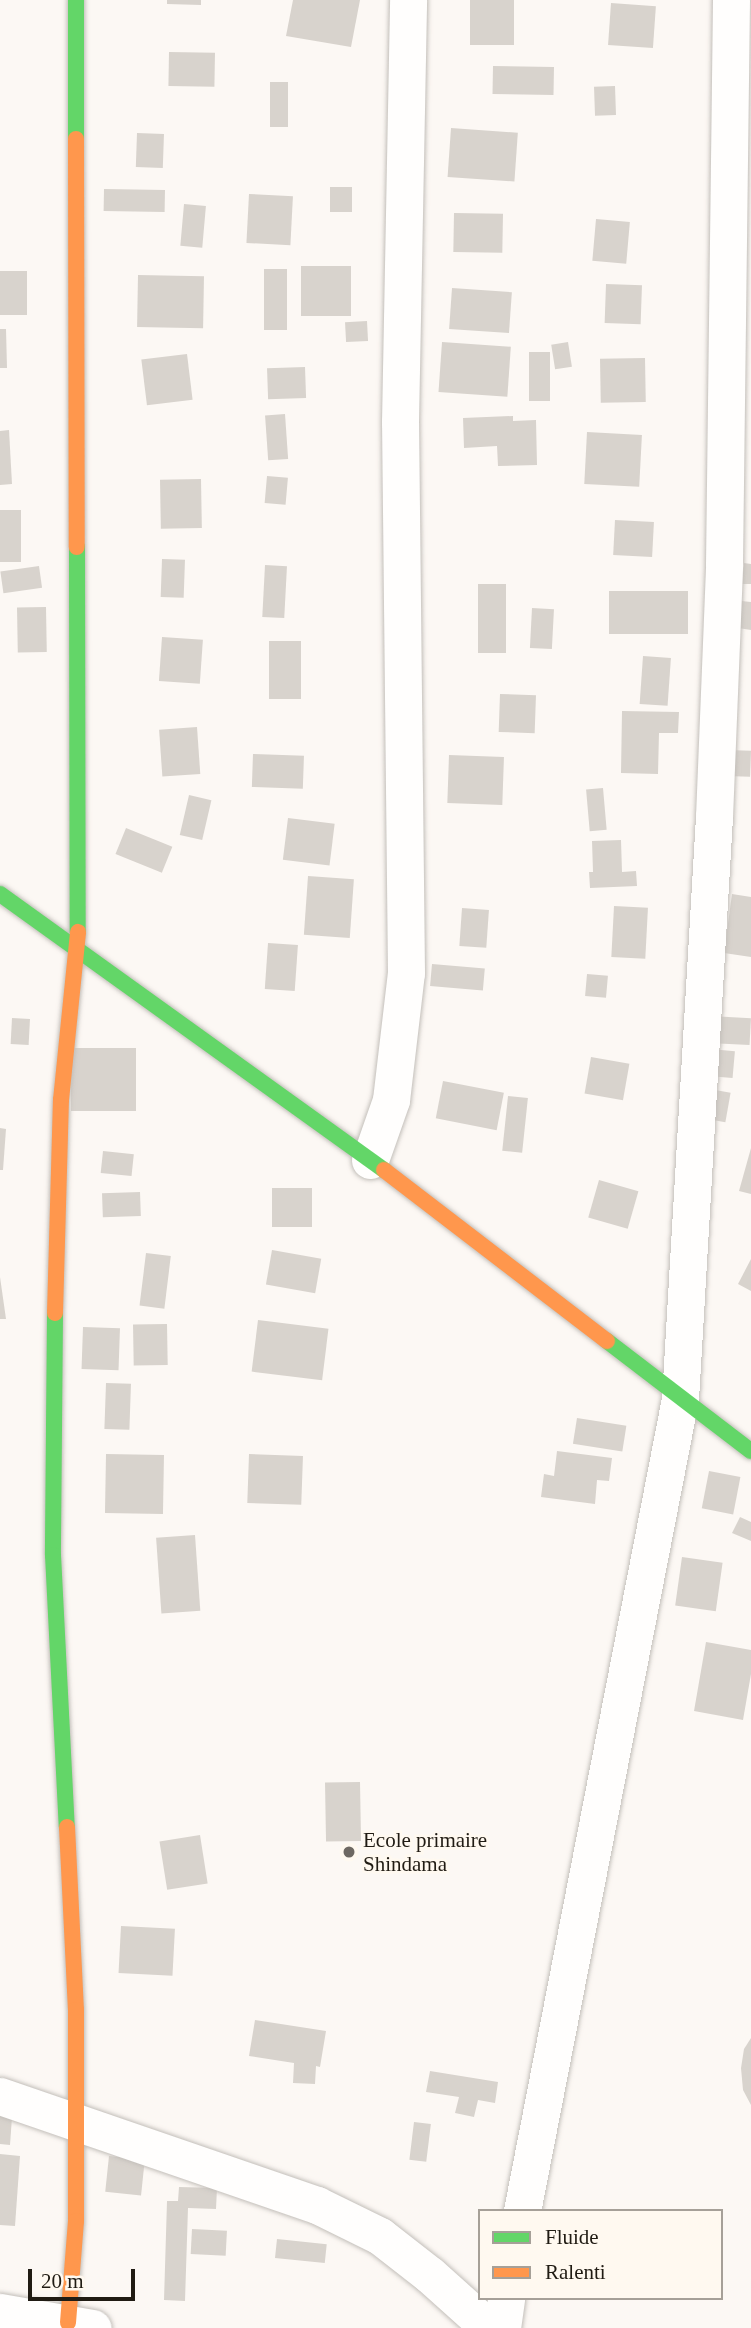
<!DOCTYPE html>
<html>
<head>
<meta charset="utf-8">
<style>
  body { margin:0 }
  #map { position:relative; width:751px; height:2328px; overflow:hidden; background:#fcf8f4; font-family:"Times New Roman",serif }
  div>[style] { position:absolute }
  [style*='--x'] { left:calc(var(--x)*1px); top:calc(var(--y)*1px); width:calc(var(--w)*1px); rotate:calc(var(--a)*1deg) }
  .building>* { inset:0; background:#d8d3cd; transform-origin:0 0 }
  .roads { filter:drop-shadow(0 0 2px #c3bfba) drop-shadow(0 0 2px #c3bfba) }
  .street>* { height:37px; margin:-18.5px; padding:0 18.5px; transform-origin:18.5px; border-radius:18.5px; background:#fffefd }
  .fast>* { height:16px; margin:-8px; padding:0 8px; transform-origin:8px; border-radius:8px; background:#63d668 }
  .slow>* { height:16px; margin:-8px; padding:0 8px; transform-origin:8px; border-radius:8px; background:#ff974d }
  .dots>* { width:19px; height:19px; translate:-50% -50%; box-sizing:border-box; border:4px solid #fff9f0; border-radius:50% }
  span { translate:-50% -50%; white-space:nowrap; text-align:center; line-height:1.15; -webkit-text-stroke:5px #fff9f0; paint-order:stroke }
  .poi-label { font-size:21px; color:#201b13 }
  .left { translate:0 -50%; text-align:left }
  .legend { position:absolute; left:478px; top:2209px; width:245px; height:91px; box-sizing:border-box; background:#fff9f0; border:2px solid #a6a098; margin:0; padding:9px 12px; list-style:none; font-size:21px; color:#201b13 }
  .legend li { display:flex; align-items:center; gap:14px; height:35px }
  .legend b { width:35px; border:2px solid #a6a098 }
  .scale { position:absolute; left:28px; top:2269px; width:107px; height:32px; box-sizing:border-box; border:4px solid #201b13; border-top:0; padding-left:9px; font-size:21px; line-height:24px; white-space:nowrap; color:#201b13; -webkit-text-stroke:5px #fff9f0; paint-order:stroke }
</style>
</head>
<body>
<div id="map">
  <div class="building">
    <i style="clip-path:polygon(167px 0,201px 0,201px 5px,167px 4px)"></i>
    <i style="clip-path:polygon(293px 0,360px 0,351px 47px,286px 36px)"></i>
    <i style="left:470px;top:0;width:44px;height:45px"></i>
    <i style="left:611px;top:3px;width:45px;height:42px;rotate:4deg"></i>
    <i style="left:169px;top:52px;width:46px;height:34px;rotate:1deg"></i>
    <i style="left:493px;top:66px;width:61px;height:28px;rotate:1deg"></i>
    <i style="left:270px;top:82px;width:18px;height:45px"></i>
    <i style="left:615px;top:86px;width:29px;height:21px;rotate:88deg"></i>
    <i style="left:451px;top:128px;width:67px;height:49px;rotate:4deg"></i>
    <i style="left:137px;top:133px;width:27px;height:34px;rotate:2deg"></i>
    <i style="left:330px;top:187px;width:22px;height:25px"></i>
    <i style="left:104px;top:189px;width:61px;height:22px;rotate:1deg"></i>
    <i style="left:249px;top:194px;width:44px;height:49px;rotate:3deg"></i>
    <i style="left:184px;top:204px;width:22px;height:42px;rotate:5deg"></i>
    <i style="left:454px;top:213px;width:49px;height:39px;rotate:1deg"></i>
    <i style="left:596px;top:219px;width:34px;height:42px;rotate:5deg"></i>
    <i style="left:351px;top:266px;width:50px;height:50px;rotate:90deg"></i>
    <i style="left:264px;top:269px;width:23px;height:61px"></i>
    <i style="left:0;top:271px;width:27px;height:44px"></i>
    <i style="left:138px;top:275px;width:66px;height:52px;rotate:1deg"></i>
    <i style="left:606px;top:284px;width:36px;height:39px;rotate:2deg"></i>
    <i style="left:452px;top:288px;width:60px;height:41px;rotate:4deg"></i>
    <i style="left:367px;top:321px;width:20px;height:22px;rotate:87deg"></i>
    <i style="clip-path:polygon(0 329px,6px 329px,7px 368px,0 368px)"></i>
    <i style="left:442px;top:342px;width:69px;height:50px;rotate:4deg"></i>
    <i style="left:568px;top:342px;width:25px;height:17px;rotate:81deg"></i>
    <i style="left:529px;top:352px;width:21px;height:49px"></i>
    <i style="left:187px;top:354px;width:46px;height:46px;rotate:83deg"></i>
    <i style="left:645px;top:358px;width:44px;height:45px;rotate:89deg"></i>
    <i style="left:305px;top:367px;width:31px;height:38px;rotate:88deg"></i>
    <i style="left:285px;top:414px;width:45px;height:20px;rotate:86deg"></i>
    <i style="clip-path:polygon(513px 416px,513px 421px,536px 420px,537px 465px,498px 466px,497px 446px,464px 448px,463px 418px)"></i>
    <i style="clip-path:polygon(9px 430px,12px 484px,0 485px,0 431px)"></i>
    <i style="left:587px;top:432px;width:55px;height:52px;rotate:3deg"></i>
    <i style="left:267px;top:476px;width:21px;height:27px;rotate:5deg"></i>
    <i style="left:201px;top:479px;width:49px;height:41px;rotate:89deg"></i>
    <i style="left:0;top:510px;width:21px;height:52px"></i>
    <i style="left:615px;top:520px;width:39px;height:35px;rotate:3deg"></i>
    <i style="left:162px;top:559px;width:23px;height:38px;rotate:2deg"></i>
    <i style="clip-path:polygon(744px 563px,751px 564px,751px 584px,742px 584px)"></i>
    <i style="left:265px;top:565px;width:22px;height:52px;rotate:3deg"></i>
    <i style="left:39px;top:566px;width:22px;height:39px;rotate:82deg"></i>
    <i style="left:478px;top:584px;width:28px;height:69px"></i>
    <i style="left:609px;top:591px;width:79px;height:43px"></i>
    <i style="clip-path:polygon(741px 601px,751px 602px,751px 630px,738px 628px)"></i>
    <i style="left:46px;top:607px;width:45px;height:29px;rotate:89deg"></i>
    <i style="left:532px;top:608px;width:22px;height:40px;rotate:3deg"></i>
    <i style="left:162px;top:637px;width:41px;height:44px;rotate:4deg"></i>
    <i style="left:269px;top:641px;width:32px;height:58px"></i>
    <i style="left:643px;top:656px;width:28px;height:48px;rotate:4deg"></i>
    <i style="left:500px;top:694px;width:36px;height:38px;rotate:2deg"></i>
    <i style="clip-path:polygon(622px 711px,679px 712px,678px 733px,659px 733px,658px 774px,621px 773px)"></i>
    <i style="left:197px;top:727px;width:47px;height:38px;rotate:86deg"></i>
    <i style="left:727px;top:750px;width:24px;height:26px;rotate:2deg"></i>
    <i style="left:253px;top:754px;width:51px;height:33px;rotate:2deg"></i>
    <i style="left:449px;top:755px;width:55px;height:48px;rotate:2deg"></i>
    <i style="left:603px;top:788px;width:42px;height:17px;rotate:85deg"></i>
    <i style="left:189px;top:795px;width:23px;height:41px;rotate:13deg"></i>
    <i style="left:288px;top:818px;width:47px;height:42px;rotate:7deg"></i>
    <i style="left:126px;top:828px;width:50px;height:28px;rotate:22deg"></i>
    <i style="clip-path:polygon(621px 840px,622px 872px,636px 871px,637px 886px,590px 888px,589px 872px,593px 872px,592px 841px)"></i>
    <i style="left:308px;top:876px;width:46px;height:59px;rotate:4deg"></i>
    <i style="clip-path:polygon(732px 894px,751px 897px,751px 957px,724px 953px)"></i>
    <i style="left:614px;top:906px;width:34px;height:51px;rotate:3deg"></i>
    <i style="left:462px;top:908px;width:27px;height:38px;rotate:4deg"></i>
    <i style="left:268px;top:943px;width:30px;height:46px;rotate:4deg"></i>
    <i style="left:432px;top:964px;width:53px;height:22px;rotate:5deg"></i>
    <i style="left:587px;top:974px;width:21px;height:22px;rotate:5deg"></i>
    <i style="left:710px;top:1016px;width:41px;height:27px;rotate:3deg"></i>
    <i style="left:12px;top:1018px;width:18px;height:26px;rotate:3deg"></i>
    <i style="left:71px;top:1048px;width:65px;height:63px"></i>
    <i style="left:710px;top:1049px;width:25px;height:27px;rotate:5deg"></i>
    <i style="left:591px;top:1057px;width:39px;height:37px;rotate:10deg"></i>
    <i style="left:443px;top:1081px;width:62px;height:38px;rotate:11deg"></i>
    <i style="left:704px;top:1088px;width:27px;height:30px;rotate:10deg"></i>
    <i style="left:508px;top:1096px;width:20px;height:55px;rotate:6deg"></i>
    <i style="clip-path:polygon(0 1128px,6px 1129px,3px 1170px,0 1170px)"></i>
    <i style="clip-path:polygon(751px 1148px,751px 1194px,739px 1191px)"></i>
    <i style="left:103px;top:1151px;width:31px;height:22px;rotate:6deg"></i>
    <i style="left:599px;top:1180px;width:41px;height:39px;rotate:16deg"></i>
    <i style="left:272px;top:1188px;width:40px;height:39px"></i>
    <i style="left:140px;top:1192px;width:24px;height:38px;rotate:88deg"></i>
    <i style="left:272px;top:1250px;width:50px;height:35px;rotate:10deg"></i>
    <i style="left:146px;top:1253px;width:25px;height:53px;rotate:7deg"></i>
    <i style="clip-path:polygon(751px 1259px,751px 1291px,738px 1284px)"></i>
    <i style="clip-path:polygon(0 1277px,6px 1319px,0 1319px)"></i>
    <i style="left:258px;top:1320px;width:71px;height:52px;rotate:7deg"></i>
    <i style="left:167px;top:1324px;width:41px;height:34px;rotate:89deg"></i>
    <i style="left:83px;top:1327px;width:37px;height:42px;rotate:2deg"></i>
    <i style="left:106px;top:1383px;width:25px;height:46px;rotate:2deg"></i>
    <i style="left:577px;top:1418px;width:50px;height:26px;rotate:9deg"></i>
    <i style="clip-path:polygon(557px 1451px,612px 1458px,609px 1481px,597px 1480px,595px 1504px,541px 1497px,544px 1474px,554px 1476px)"></i>
    <i style="left:106px;top:1454px;width:58px;height:59px;rotate:1deg"></i>
    <i style="left:249px;top:1454px;width:54px;height:49px;rotate:2deg"></i>
    <i style="left:709px;top:1471px;width:32px;height:38px;rotate:11deg"></i>
    <i style="clip-path:polygon(740px 1517px,751px 1522px,751px 1541px,732px 1533px)"></i>
    <i style="left:195px;top:1535px;width:76px;height:39px;rotate:86deg"></i>
    <i style="left:682px;top:1557px;width:41px;height:49px;rotate:8deg"></i>
    <i style="clip-path:polygon(706px 1642px,751px 1650px,751px 1674px,743px 1720px,694px 1711px)"></i>
    <i style="left:360px;top:1782px;width:59px;height:35px;rotate:89deg"></i>
    <i style="left:200px;top:1835px;width:49px;height:41px;rotate:81deg"></i>
    <i style="left:121px;top:1926px;width:54px;height:47px;rotate:3deg"></i>
    <i style="clip-path:polygon(255px 2020px,326px 2031px,320px 2067px,316px 2066px,315px 2084px,293px 2083px,294px 2063px,249px 2056px)"></i>
    <i style="clip-path:polygon(751px 2038px,751px 2105px,743px 2090px,741px 2068px,744px 2049px)"></i>
    <i style="clip-path:polygon(430px 2071px,498px 2082px,495px 2103px,478px 2100px,474px 2117px,455px 2113px,459px 2097px,426px 2092px)"></i>
    <i style="clip-path:polygon(0 2102px,13px 2103px,10px 2145px,0 2144px)"></i>
    <i style="left:414px;top:2122px;width:17px;height:38px;rotate:7deg"></i>
    <i style="clip-path:polygon(0 2154px,20px 2156px,15px 2226px,0 2225px)"></i>
    <i style="left:109px;top:2156px;width:36px;height:36px;rotate:6deg"></i>
    <i style="clip-path:polygon(179px 2187px,217px 2188px,216px 2209px,188px 2208px,185px 2301px,164px 2300px,167px 2201px,178px 2201px)"></i>
    <i style="left:192px;top:2229px;width:35px;height:25px;rotate:3deg"></i>
    <i style="left:277px;top:2239px;width:50px;height:19px;rotate:6deg"></i>
  </div>
  <div class="roads">
    <div class="street">
      <i style="--x:370;--y:1160;--w:64;--a:-70.7"></i>
      <i style="--x:391;--y:1100;--w:128;--a:-83.3"></i>
      <i style="--x:406;--y:973;--w:551;--a:-90.62"></i>
      <i style="--x:400;--y:422;--w:422;--a:-88.9"></i>
      <i style="--x:0;--y:2096;--w:335;--a:19"></i>
      <i style="--x:317;--y:2205;--w:70;--a:26.2"></i>
      <i style="--x:380;--y:2236;--w:63;--a:38"></i>
      <i style="--x:430;--y:2275;--w:79;--a:41.9"></i>
      <i style="--x:522;--y:2211;--w:827;--a:-78.99"></i>
      <i style="--x:680;--y:1399;--w:583;--a:-86.66"></i>
      <i style="--x:714;--y:817;--w:253;--a:-87.7"></i>
      <i style="--x:724;--y:564;--w:564;--a:-89.29"></i>
      <i style="--x:0;--y:2312;--w:94;--a:9.8"></i>
      <i style="--x:502;--y:2328;--w:30;--a:-82"></i>
    </div>
    <div class="fast">
      <i style="--x:76;--y:0;--w:139;--a:90"></i>
      <i style="--x:77;--y:547;--w:385;--a:89.9"></i>
      <i style="--x:0;--y:894;--w:473;--a:35.7"></i>
      <i style="--x:55;--y:1313;--w:242;--a:90.5"></i>
      <i style="--x:53;--y:1555;--w:272;--a:87.1"></i>
      <i style="--x:607;--y:1341;--w:181;--a:37.4"></i>
    </div>
    <div class="slow">
      <i style="--x:76;--y:139;--w:408;--a:89.9"></i>
      <i style="--x:384;--y:1170;--w:281;--a:37.5"></i>
      <i style="--x:55;--y:1313;--w:213;--a:-88.4"></i>
      <i style="--x:61;--y:1100;--w:169;--a:-84.2"></i>
      <i style="--x:67;--y:1827;--w:183;--a:87.2"></i>
      <i style="--x:76;--y:2010;--w:211;--a:90"></i>
      <i style="--x:76;--y:2221;--w:102;--a:94.5"></i>
    </div>
  </div>
  <div class="dots">
    <i style="left:349px;top:1852px;background:#6d6862"></i>
  </div>
  <div class="poi-label">
    <span class="left" style="left:363px;top:1852px">Ecole primaire<br>Shindama</span>
  </div>
  <ul class="legend">
  <li><b style="height:9px;background:#63d668"></b>Fluide</li>
  <li><b style="height:9px;background:#ff974d"></b>Ralenti</li>
  </ul>
  <div class="scale">20 m</div>
</div>
</body>
</html>
